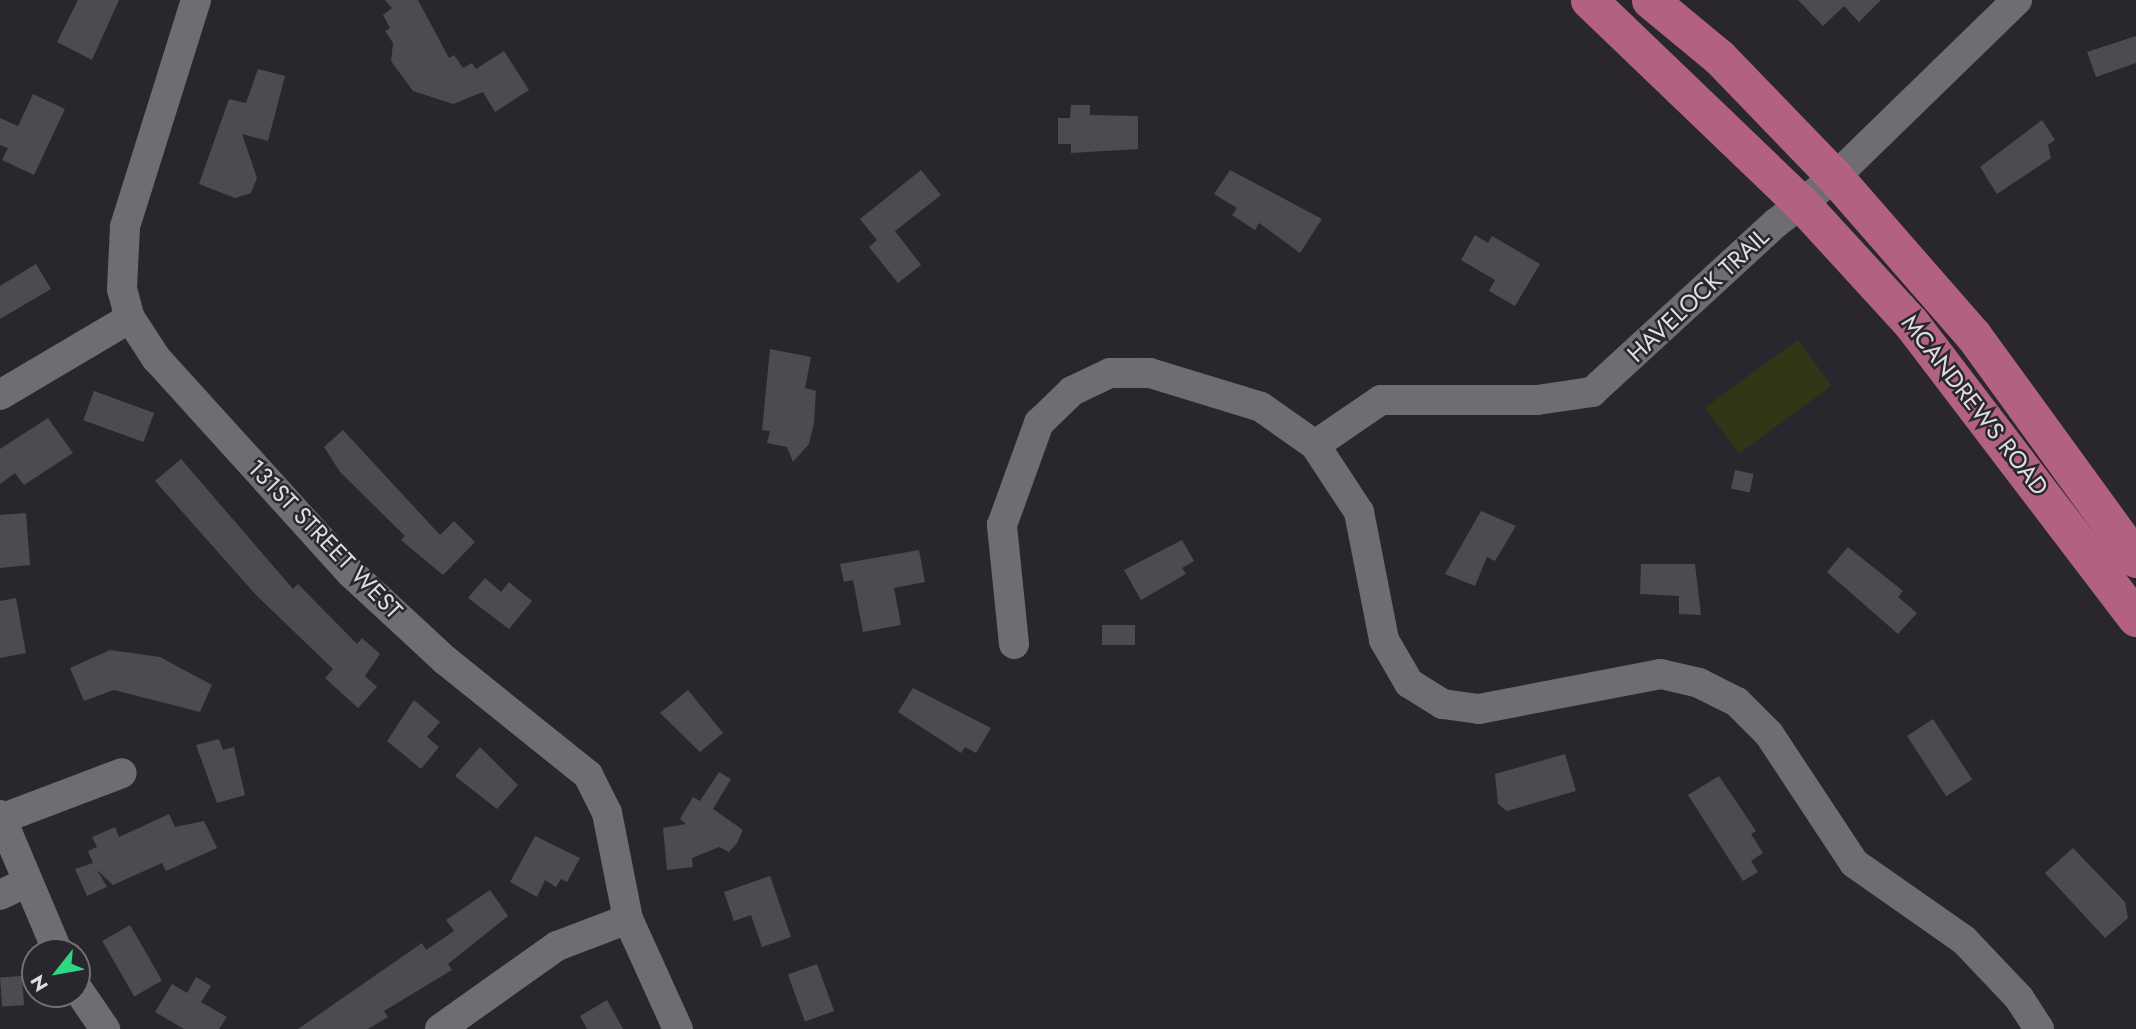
<!DOCTYPE html>
<html>
<head>
<meta charset="utf-8">
<style>
  body { margin:0 }
  #map { position:relative; width:2136px; height:1029px; overflow:hidden; background:#29272d; font-family:Jost,sans-serif }
  div>[style] { position:absolute }
  [style*='--x'] { left:calc(var(--x)*1px); top:calc(var(--y)*1px); width:calc(var(--w)*1px); rotate:calc(var(--a)*1deg) }
  .green>* { inset:0; background:#323616; transform-origin:0 0 }
  .building>* { inset:0; background:#4d4a50; transform-origin:0 0 }
  .minor>* { height:30px; margin:-15px; padding:0 15px; transform-origin:15px; border-radius:15px; background:#6f6c73 }
  .major>* { height:37px; margin:-18.5px; padding:0 18.5px; transform-origin:18.5px; border-radius:18.5px; background:#b26280 }
  span { translate:-50% -50%; white-space:nowrap; text-align:center; line-height:1.15; -webkit-text-stroke:5px #29272d; paint-order:stroke }
  .street-label { font-size:24px; color:#e0dee2 }
  .north { position:absolute; left:21px; top:938px; width:70px; height:70px; box-sizing:border-box; background:#29272d; border:2px solid #727075; border-radius:50%; rotate:239deg; font-size:19px; font-weight:700; line-height:28px; text-align:center; color:#e0dee2 }
  .north::after { content:''; display:block; margin:auto; width:24px; height:32px; background:#2dd884; clip-path:polygon(50% 0,100% 100%,50% 72%,0 100%) }
</style>
</head>
<body>
<div id="map">
  <div class="green">
    <i style="left:1798px;top:340px;width:57px;height:115px;rotate:54deg"></i>
  </div>
  <div class="building">
    <i style="clip-path:polygon(78px 0,119px 0,92px 60px,57px 42px)"></i>
    <i style="clip-path:polygon(385px 0,418px 0,449px 58px,454px 55px,463px 68px,472px 63px,476px 69px,504px 51px,529px 90px,495px 112px,483px 92px,453px 104px,413px 91px,391px 61px,393px 43px,385px 31px,390px 28px,383px 15px,392px 8px)"></i>
    <i style="clip-path:polygon(1798px 0,1881px 0,1859px 22px,1844px 6px,1823px 26px)"></i>
    <i style="clip-path:polygon(2136px 36px,2136px 63px,2096px 77px,2087px 52px)"></i>
    <i style="clip-path:polygon(258px 69px,285px 76px,268px 141px,242px 134px,257px 178px,251px 193px,235px 198px,199px 184px,229px 99px,246px 103px)"></i>
    <i style="clip-path:polygon(33px 94px,65px 109px,34px 175px,2px 160px,8px 148px,0 145px,0 118px,18px 126px)"></i>
    <i style="clip-path:polygon(1071px 105px,1090px 105px,1090px 115px,1138px 116px,1138px 149px,1071px 153px,1071px 144px,1058px 144px,1058px 118px,1070px 118px)"></i>
    <i style="clip-path:polygon(2042px 120px,2055px 140px,2048px 145px,2051px 158px,1997px 194px,1980px 167px)"></i>
    <i style="clip-path:polygon(921px 170px,941px 195px,895px 231px,921px 265px,898px 283px,869px 247px,877px 240px,860px 219px)"></i>
    <i style="clip-path:polygon(1230px 170px,1322px 219px,1300px 253px,1259px 223px,1255px 230px,1232px 215px,1237px 208px,1214px 194px)"></i>
    <i style="clip-path:polygon(1475px 235px,1488px 243px,1492px 236px,1540px 264px,1515px 306px,1489px 291px,1495px 280px,1461px 260px)"></i>
    <i style="clip-path:polygon(36px 264px,51px 289px,0 319px,0 286px)"></i>
    <i style="clip-path:polygon(770px 349px,811px 357px,805px 388px,816px 391px,814px 423px,809px 444px,793px 462px,787px 447px,767px 443px,770px 431px,762px 430px)"></i>
    <i style="left:94px;top:391px;width:64px;height:31px;rotate:20deg"></i>
    <i style="clip-path:polygon(48px 418px,73px 453px,24px 485px,15px 473px,0 484px,0 449px)"></i>
    <i style="clip-path:polygon(343px 430px,440px 535px,454px 521px,475px 542px,443px 575px,401px 540px,405px 536px,340px 472px,324px 447px)"></i>
    <i style="clip-path:polygon(181px 459px,293px 589px,298px 584px,357px 644px,362px 638px,380px 654px,365px 676px,377px 687px,358px 708px,325px 678px,333px 669px,256px 595px,155px 481px)"></i>
    <i style="left:1735px;top:470px;width:19px;height:19px;rotate:12deg"></i>
    <i style="clip-path:polygon(1481px 511px,1516px 526px,1495px 561px,1487px 557px,1475px 586px,1445px 574px)"></i>
    <i style="clip-path:polygon(26px 513px,30px 565px,0 568px,0 515px)"></i>
    <i style="clip-path:polygon(1182px 540px,1194px 561px,1182px 568px,1186px 574px,1141px 600px,1124px 570px)"></i>
    <i style="clip-path:polygon(1848px 547px,1903px 591px,1898px 597px,1917px 613px,1898px 634px,1827px 572px)"></i>
    <i style="clip-path:polygon(919px 550px,925px 582px,894px 588px,901px 625px,863px 632px,853px 580px,844px 582px,840px 564px)"></i>
    <i style="clip-path:polygon(1641px 564px,1695px 564px,1701px 615px,1679px 614px,1679px 596px,1640px 594px)"></i>
    <i style="clip-path:polygon(485px 578px,501px 592px,509px 582px,532px 601px,509px 629px,468px 598px)"></i>
    <i style="clip-path:polygon(16px 598px,26px 653px,0 658px,0 601px)"></i>
    <i style="left:1102px;top:625px;width:33px;height:20px"></i>
    <i style="clip-path:polygon(110px 650px,160px 657px,212px 685px,200px 712px,114px 690px,84px 701px,70px 668px)"></i>
    <i style="clip-path:polygon(913px 688px,991px 728px,976px 753px,965px 747px,961px 753px,898px 712px)"></i>
    <i style="clip-path:polygon(688px 690px,723px 733px,700px 752px,660px 713px)"></i>
    <i style="clip-path:polygon(414px 700px,440px 722px,427px 737px,439px 747px,421px 769px,387px 741px)"></i>
    <i style="left:1933px;top:719px;width:72px;height:31px;rotate:57deg"></i>
    <i style="clip-path:polygon(219px 739px,223px 750px,234px 747px,245px 795px,217px 803px,196px 745px)"></i>
    <i style="clip-path:polygon(480px 747px,518px 785px,497px 809px,455px 776px)"></i>
    <i style="clip-path:polygon(1565px 754px,1576px 791px,1507px 811px,1498px 804px,1495px 774px)"></i>
    <i style="clip-path:polygon(719px 772px,731px 779px,713px 809px,743px 830px,737px 843px,729px 852px,719px 847px,692px 858px,693px 867px,667px 870px,663px 828px,686px 824px,680px 819px,693px 797px,700px 801px)"></i>
    <i style="clip-path:polygon(1719px 776px,1756px 831px,1751px 834px,1763px 853px,1751px 861px,1758px 872px,1743px 881px,1688px 795px)"></i>
    <i style="clip-path:polygon(169px 814px,175px 827px,204px 821px,217px 848px,166px 871px,162px 863px,113px 885px,97px 870px,107px 887px,87px 896px,75px 869px,93px 863px,88px 851px,97px 847px,92px 837px,115px 827px,119px 837px)"></i>
    <i style="clip-path:polygon(535px 836px,580px 858px,567px 882px,561px 879px,556px 887px,545px 880px,537px 897px,510px 882px)"></i>
    <i style="clip-path:polygon(2073px 848px,2125px 902px,2128px 918px,2105px 938px,2045px 873px)"></i>
    <i style="clip-path:polygon(770px 876px,791px 937px,762px 947px,751px 915px,734px 921px,724px 892px)"></i>
    <i style="clip-path:polygon(490px 890px,508px 916px,448px 964px,452px 970px,384px 1011px,388px 1017px,368px 1029px,298px 1029px,422px 943px,426px 950px,454px 931px,446px 920px)"></i>
    <i style="left:130px;top:925px;width:64px;height:32px;rotate:60deg"></i>
    <i style="left:817px;top:964px;width:50px;height:31px;rotate:70deg"></i>
    <i style="left:22px;top:976px;width:29px;height:22px;rotate:86deg"></i>
    <i style="clip-path:polygon(196px 977px,211px 986px,201px 1002px,227px 1017px,219px 1029px,184px 1029px,155px 1012px,172px 984px,187px 993px)"></i>
    <i style="clip-path:polygon(607px 1000px,623px 1029px,587px 1029px,580px 1016px)"></i>
  </div>
  <div class="minor">
    <i style="--x:196;--y:0;--w:238;--a:107.4"></i>
    <i style="--x:125;--y:227;--w:62;--a:92.8"></i>
    <i style="--x:122;--y:289;--w:30;--a:75"></i>
    <i style="--x:130;--y:318;--w:48;--a:57"></i>
    <i style="--x:156;--y:358;--w:290;--a:47.8"></i>
    <i style="--x:351;--y:573;--w:128;--a:42.8"></i>
    <i style="--x:445;--y:660;--w:184;--a:38.8"></i>
    <i style="--x:588;--y:775;--w:42;--a:63.4"></i>
    <i style="--x:607;--y:813;--w:108;--a:78.8"></i>
    <i style="--x:628;--y:919;--w:121;--a:65.6"></i>
    <i style="--x:0;--y:395;--w:151;--a:-30.6"></i>
    <i style="--x:1315;--y:445;--w:80;--a:-34.3"></i>
    <i style="--x:1381;--y:400;--w:156;--a:0"></i>
    <i style="--x:1537;--y:400;--w:56;--a:-8.3"></i>
    <i style="--x:1592;--y:392;--w:250;--a:-42.6"></i>
    <i style="--x:1776;--y:223;--w:75;--a:-37.9"></i>
    <i style="--x:1835;--y:177;--w:254;--a:-44.2"></i>
    <i style="--x:1014;--y:644;--w:120;--a:-95.8"></i>
    <i style="--x:1002;--y:525;--w:109;--a:-70.1"></i>
    <i style="--x:1039;--y:423;--w:46;--a:-44.1"></i>
    <i style="--x:1072;--y:391;--w:42;--a:-25.3"></i>
    <i style="--x:1110;--y:373;--w:40;--a:0"></i>
    <i style="--x:1150;--y:373;--w:116;--a:17"></i>
    <i style="--x:1261;--y:407;--w:66;--a:35.1"></i>
    <i style="--x:1315;--y:445;--w:80;--a:56.7"></i>
    <i style="--x:1359;--y:512;--w:130;--a:78.9"></i>
    <i style="--x:1384;--y:640;--w:50;--a:59.8"></i>
    <i style="--x:1409;--y:683;--w:40;--a:32"></i>
    <i style="--x:1443;--y:704;--w:36;--a:8"></i>
    <i style="--x:1479;--y:709;--w:185;--a:-10.9"></i>
    <i style="--x:1661;--y:674;--w:39;--a:13"></i>
    <i style="--x:1699;--y:683;--w:42;--a:26.6"></i>
    <i style="--x:1737;--y:702;--w:45;--a:45"></i>
    <i style="--x:1769;--y:734;--w:154;--a:56.6"></i>
    <i style="--x:1854;--y:863;--w:134;--a:35"></i>
    <i style="--x:1964;--y:940;--w:80;--a:46.5"></i>
    <i style="--x:2019;--y:998;--w:37;--a:57"></i>
    <i style="--x:0;--y:815;--w:149;--a:67.1"></i>
    <i style="--x:1;--y:819;--w:129;--a:-20.8"></i>
    <i style="--x:0;--y:895;--w:26;--a:-25"></i>
    <i style="--x:77;--y:988;--w:50;--a:55.7"></i>
    <i style="--x:440;--y:1029;--w:143;--a:-35.4"></i>
    <i style="--x:557;--y:946;--w:76;--a:-20.8"></i>
  </div>
  <div class="major">
    <i style="--x:1589;--y:0;--w:294;--a:43.8"></i>
    <i style="--x:1801;--y:203;--w:163;--a:47.5"></i>
    <i style="--x:1911;--y:323;--w:371;--a:52.7"></i>
    <i style="--x:1650;--y:0;--w:89;--a:39.6"></i>
    <i style="--x:1719;--y:57;--w:167;--a:46"></i>
    <i style="--x:1835;--y:177;--w:210;--a:48.9"></i>
    <i style="--x:1973;--y:335;--w:277;--a:54"></i>
  </div>
  <div class="street-label">
    <span style="left:1698px;top:295px;rotate:-43deg">HAVELOCK TRAIL</span>
    <span style="left:1975px;top:405px;rotate:52deg">MCANDREWS ROAD</span>
    <span style="left:325px;top:539px;rotate:46deg">131ST STREET WEST</span>
  </div>
  <div class="north">N</div>
</div>
</body>
</html>
